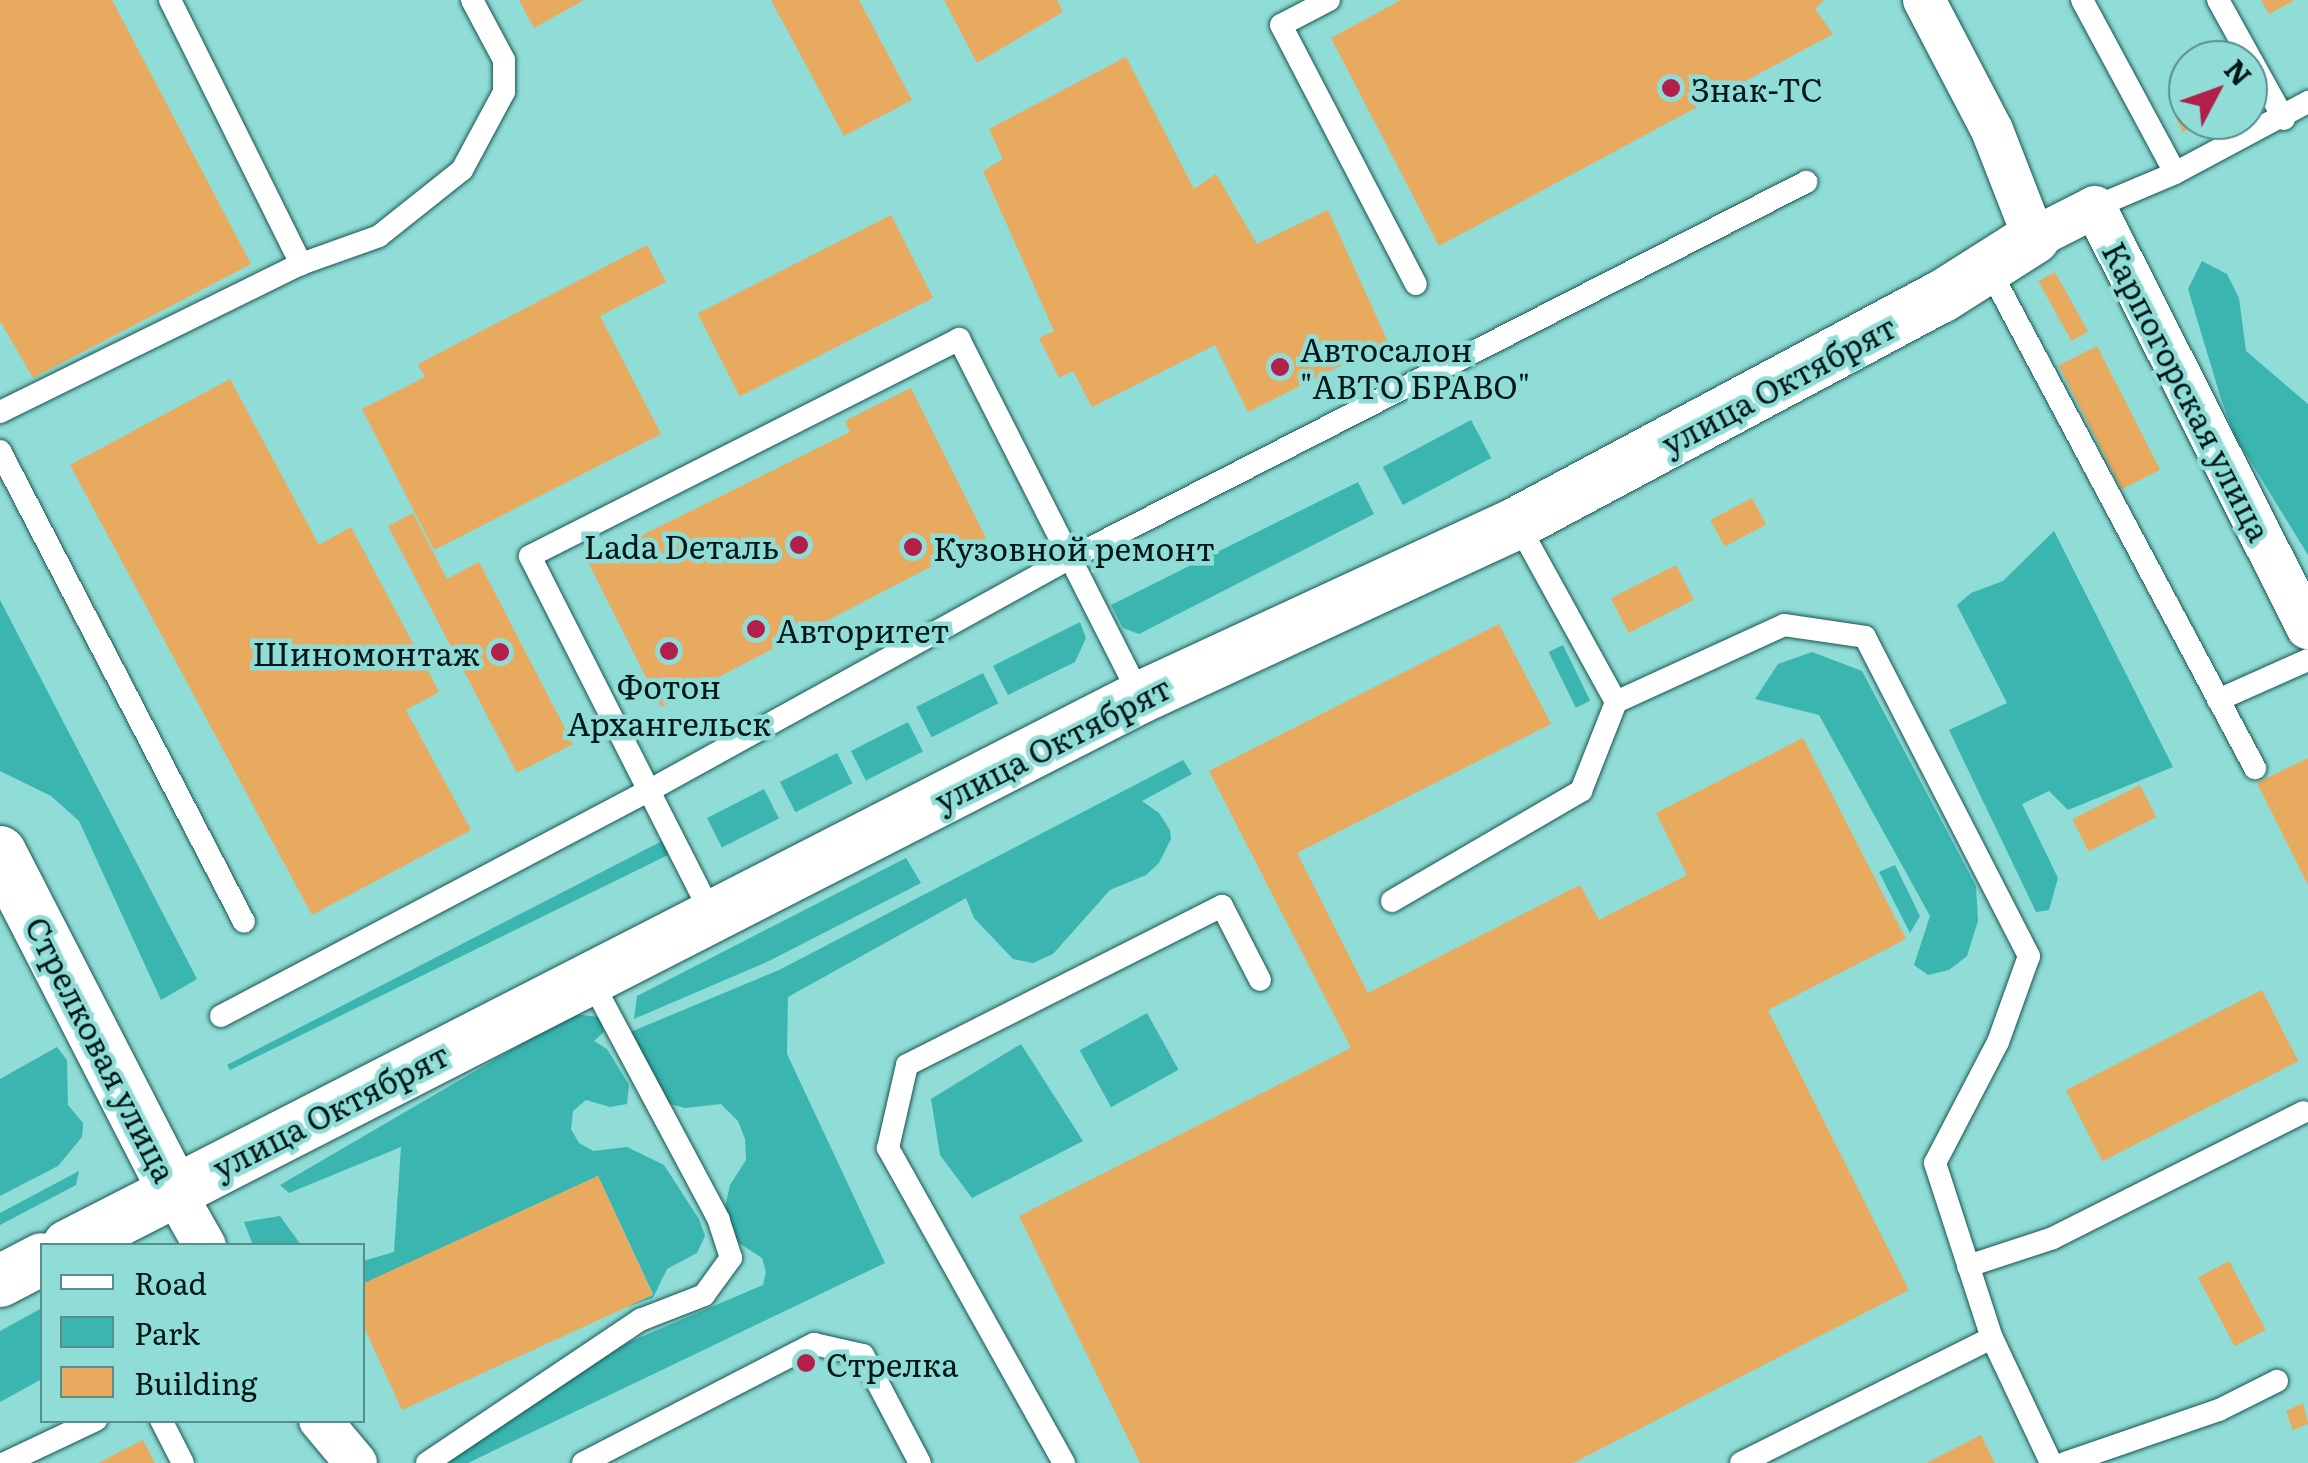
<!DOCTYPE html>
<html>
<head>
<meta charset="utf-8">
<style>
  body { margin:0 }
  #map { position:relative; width:2308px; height:1463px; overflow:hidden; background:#90dcd7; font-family:Literata,serif }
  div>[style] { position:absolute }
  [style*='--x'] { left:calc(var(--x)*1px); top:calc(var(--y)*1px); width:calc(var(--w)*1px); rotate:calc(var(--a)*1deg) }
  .green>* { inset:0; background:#3ab5b0; transform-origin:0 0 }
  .building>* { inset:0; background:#e7aa5e; transform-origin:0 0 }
  .roads { filter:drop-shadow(0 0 2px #185552) drop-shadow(0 0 2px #185552) }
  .service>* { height:22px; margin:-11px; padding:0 11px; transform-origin:11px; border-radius:11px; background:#fff }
  .minor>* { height:42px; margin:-21px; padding:0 21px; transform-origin:21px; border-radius:21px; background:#fff }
  .tertiary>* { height:52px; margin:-26px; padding:0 26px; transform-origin:26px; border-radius:26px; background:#fff }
  .dots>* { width:28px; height:28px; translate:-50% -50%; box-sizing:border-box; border:5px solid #90dcd7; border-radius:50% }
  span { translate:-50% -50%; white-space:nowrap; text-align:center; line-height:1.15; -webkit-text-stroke:9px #90dcd7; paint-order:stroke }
  .poi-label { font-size:32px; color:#011817 }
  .left { translate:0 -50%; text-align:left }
  .right { translate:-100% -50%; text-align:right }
  .street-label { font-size:32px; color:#011817 }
  .legend { position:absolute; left:40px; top:1243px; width:325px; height:180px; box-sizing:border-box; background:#90dcd7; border:2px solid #578e8a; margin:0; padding:12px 18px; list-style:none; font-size:30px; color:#011817 }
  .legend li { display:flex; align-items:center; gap:20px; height:50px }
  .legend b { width:50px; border:2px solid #578e8a }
  .north { position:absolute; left:2168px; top:40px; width:100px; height:100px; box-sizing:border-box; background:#90dcd7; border:2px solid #578e8a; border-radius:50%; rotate:49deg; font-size:28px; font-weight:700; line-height:40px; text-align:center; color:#011817 }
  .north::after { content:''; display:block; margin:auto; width:35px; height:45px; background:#b11f4a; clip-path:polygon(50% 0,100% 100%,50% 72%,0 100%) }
</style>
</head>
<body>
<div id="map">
  <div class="green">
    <i style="clip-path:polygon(2202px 261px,2227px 274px,2239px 298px,2246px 351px,2308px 404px,2308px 555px,2235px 436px,2221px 399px,2188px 289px)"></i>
    <i style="left:1471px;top:420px;width:43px;height:100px;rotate:62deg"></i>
    <i style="clip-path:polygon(1358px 482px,1374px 514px,1139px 634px,1123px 628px,1111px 605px)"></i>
    <i style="clip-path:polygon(2054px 531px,2173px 767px,2068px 810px,2049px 791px,2022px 804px,2058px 878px,2049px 910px,2036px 912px,1949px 730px,2007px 703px,1957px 605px,1971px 593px,2003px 581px)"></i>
    <i style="clip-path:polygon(0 600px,197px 979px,161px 1000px,79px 821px,51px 796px,0 771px)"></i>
    <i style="clip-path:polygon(1080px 622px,1086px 638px,1075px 662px,1008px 695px,993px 666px)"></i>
    <i style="left:1563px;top:645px;width:62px;height:16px;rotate:64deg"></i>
    <i style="clip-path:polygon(1812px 652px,1862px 671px,1976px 886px,1978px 921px,1967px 956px,1949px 970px,1928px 975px,1914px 965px,1930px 916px,1819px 715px,1755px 699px,1778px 664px)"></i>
    <i style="left:983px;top:673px;width:34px;height:75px;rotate:63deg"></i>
    <i style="left:908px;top:722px;width:33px;height:64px;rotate:63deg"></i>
    <i style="left:837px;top:753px;width:34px;height:64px;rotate:63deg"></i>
    <i style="clip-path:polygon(1183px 760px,1192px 774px,1142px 801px,1159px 813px,1170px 830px,1171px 839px,1159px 863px,1146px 875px,1110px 890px,1053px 954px,1033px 963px,1013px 959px,974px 918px,966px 898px,788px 997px,787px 1054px,885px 1263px,468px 1463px,431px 1463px,615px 1348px,763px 1285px,766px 1272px,762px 1258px,739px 1243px,723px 1216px,730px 1185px,746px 1160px,745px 1139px,738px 1121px,721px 1104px,685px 1108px,670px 1104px,629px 1035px,633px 1031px,779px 970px)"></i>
    <i style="left:764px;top:789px;width:33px;height:64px;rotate:63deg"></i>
    <i style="clip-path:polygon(664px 840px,670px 854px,230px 1070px,227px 1065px)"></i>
    <i style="clip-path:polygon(906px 858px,921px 883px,769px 961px,634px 1019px,637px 996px)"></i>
    <i style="clip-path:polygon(1895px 865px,1920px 916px,1910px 933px,1879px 872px)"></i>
    <i style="left:1147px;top:1013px;width:65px;height:77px;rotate:61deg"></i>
    <i style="clip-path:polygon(573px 1014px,600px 1017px,604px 1032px,594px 1041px,607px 1049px,629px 1085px,627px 1104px,610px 1107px,586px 1100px,573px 1111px,571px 1129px,579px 1143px,593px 1151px,627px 1147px,664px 1165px,699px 1219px,705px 1236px,697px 1253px,667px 1269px,653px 1298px,624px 1308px,653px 1294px,598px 1176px,363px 1284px,363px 1261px,394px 1252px,401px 1147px,289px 1193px,280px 1185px)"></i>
    <i style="clip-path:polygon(1021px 1044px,1083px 1141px,972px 1198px,940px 1155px,931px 1099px)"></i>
    <i style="clip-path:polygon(57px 1047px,67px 1060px,68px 1105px,83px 1123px,82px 1137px,58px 1166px,0 1196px,0 1079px)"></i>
    <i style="clip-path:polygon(79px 1171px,76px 1185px,0 1225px,0 1213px)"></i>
    <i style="clip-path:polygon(280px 1216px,301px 1245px,253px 1245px,244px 1222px)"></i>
    <i style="clip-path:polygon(42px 1308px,42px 1379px,0 1402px,0 1331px)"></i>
  </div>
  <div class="building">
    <i style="clip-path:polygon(0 0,112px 0,251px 264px,33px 378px,0 321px)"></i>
    <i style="clip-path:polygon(519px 0,584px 0,534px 28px)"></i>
    <i style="clip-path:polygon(771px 0,859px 0,912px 100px,844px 136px)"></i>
    <i style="clip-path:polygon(944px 0,1057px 0,1063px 12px,977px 63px)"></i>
    <i style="clip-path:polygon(1401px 0,1824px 0,1815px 9px,1833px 34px,1439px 246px,1331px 38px)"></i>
    <i style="clip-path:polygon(2261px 0,2295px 0,2269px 14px)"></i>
    <i style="clip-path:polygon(1126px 57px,1194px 189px,1216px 174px,1257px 244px,1328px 210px,1388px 342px,1248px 412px,1215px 345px,1092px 407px,1073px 371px,1059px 378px,1039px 338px,1054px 331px,983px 171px,1003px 159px,989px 129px)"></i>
    <i style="clip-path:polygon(2188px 110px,2188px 120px,2209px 120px,2183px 132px,2175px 116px)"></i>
    <i style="left:891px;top:215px;width:93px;height:217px;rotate:63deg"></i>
    <i style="clip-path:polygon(647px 245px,666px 282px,600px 316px,661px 434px,434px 550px,362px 409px,425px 377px,418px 364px)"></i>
    <i style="left:2055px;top:272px;width:68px;height:19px;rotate:61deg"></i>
    <i style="left:2097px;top:346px;width:139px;height:43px;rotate:63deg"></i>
    <i style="clip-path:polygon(230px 379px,319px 545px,351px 527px,439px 692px,406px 710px,471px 830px,312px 915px,70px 465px)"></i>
    <i style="clip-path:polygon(911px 388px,986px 538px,661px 707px,588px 562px,850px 432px,845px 421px)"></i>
    <i style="left:1752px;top:498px;width:30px;height:47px;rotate:62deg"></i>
    <i style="clip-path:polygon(413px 513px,447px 579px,479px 562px,573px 744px,517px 773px,388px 526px)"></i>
    <i style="left:1676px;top:565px;width:39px;height:73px;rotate:63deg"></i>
    <i style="clip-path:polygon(1499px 624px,1551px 724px,1297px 853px,1368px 993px,1580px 885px,1599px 920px,1687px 875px,1656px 813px,1803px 738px,1906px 939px,1768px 1010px,1909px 1290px,1573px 1463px,1140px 1463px,1019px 1216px,1351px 1048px,1209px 771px)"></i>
    <i style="clip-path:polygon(2308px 758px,2308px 885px,2257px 783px)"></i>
    <i style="left:2140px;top:785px;width:36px;height:76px;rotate:63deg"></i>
    <i style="left:2262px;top:990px;width:80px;height:220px;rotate:63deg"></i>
    <i style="clip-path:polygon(598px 1176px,653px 1295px,402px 1410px,362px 1323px,362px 1284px)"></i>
    <i style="left:2229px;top:1261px;width:78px;height:35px;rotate:62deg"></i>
    <i style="clip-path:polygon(2303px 1403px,2308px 1424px,2293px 1430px,2286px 1411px)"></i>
    <i style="clip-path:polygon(1981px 1435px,1995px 1463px,1926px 1463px)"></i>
    <i style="clip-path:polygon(143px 1440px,155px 1463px,98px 1463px)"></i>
  </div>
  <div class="roads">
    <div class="service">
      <i style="--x:170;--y:0;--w:295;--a:63.6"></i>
      <i style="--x:1329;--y:0;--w:54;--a:152.5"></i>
      <i style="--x:1281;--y:25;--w:292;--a:62.5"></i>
      <i style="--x:2082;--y:0;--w:196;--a:61.7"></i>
      <i style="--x:2218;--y:0;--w:136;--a:61"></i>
      <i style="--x:2095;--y:207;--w:87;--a:-23"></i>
      <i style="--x:2175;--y:173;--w:151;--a:-28.1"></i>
      <i style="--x:1988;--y:267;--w:568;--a:61.95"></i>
      <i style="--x:0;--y:412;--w:335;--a:-26.2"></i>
      <i style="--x:301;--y:264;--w:83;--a:-19.7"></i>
      <i style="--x:379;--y:236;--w:106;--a:-38.5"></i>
      <i style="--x:462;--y:170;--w:89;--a:-61.7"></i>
      <i style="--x:504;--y:92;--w:32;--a:-90"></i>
      <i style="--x:504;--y:60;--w:68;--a:-118.1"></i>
      <i style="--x:0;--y:451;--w:530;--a:62.61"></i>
      <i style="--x:2218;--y:700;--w:98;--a:-24"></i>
      <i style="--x:1616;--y:702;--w:185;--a:-24.6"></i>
      <i style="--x:1784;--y:625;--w:82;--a:8.4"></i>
      <i style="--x:1865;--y:637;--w:359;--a:62.8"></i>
      <i style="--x:2029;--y:956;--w:91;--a:109.8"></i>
      <i style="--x:1998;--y:1042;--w:136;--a:117.5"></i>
      <i style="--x:1935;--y:1163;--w:184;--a:72"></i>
      <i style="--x:1992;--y:1338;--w:138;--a:64.7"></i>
      <i style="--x:1392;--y:901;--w:219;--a:-30.2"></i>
      <i style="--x:1581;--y:791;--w:96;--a:-68.5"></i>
      <i style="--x:1616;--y:702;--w:205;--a:-118.9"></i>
      <i style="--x:712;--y:915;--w:402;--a:-116.9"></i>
      <i style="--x:530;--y:556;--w:481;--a:-26.8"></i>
      <i style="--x:959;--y:339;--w:402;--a:63.1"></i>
      <i style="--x:221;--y:1016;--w:485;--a:-27.8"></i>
      <i style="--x:650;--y:790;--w:481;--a:-28.9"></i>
      <i style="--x:1071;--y:558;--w:826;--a:-27.09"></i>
      <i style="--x:1968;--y:1266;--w:89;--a:-18.2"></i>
      <i style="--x:2053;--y:1238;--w:280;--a:-26.7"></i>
      <i style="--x:161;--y:1420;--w:48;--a:62.9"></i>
      <i style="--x:5;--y:1463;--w:101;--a:-25.3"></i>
      <i style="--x:427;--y:1463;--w:257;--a:-33.9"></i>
      <i style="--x:640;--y:1320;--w:69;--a:-21.3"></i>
      <i style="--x:704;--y:1295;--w:46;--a:-53.9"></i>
      <i style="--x:731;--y:1258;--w:40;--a:-108"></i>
      <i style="--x:719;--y:1220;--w:274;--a:-118.1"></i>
      <i style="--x:583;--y:1463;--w:260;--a:-27.3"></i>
      <i style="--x:814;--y:1344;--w:50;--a:12.7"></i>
      <i style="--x:863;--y:1355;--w:122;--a:62.2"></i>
      <i style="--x:1064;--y:1463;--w:361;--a:-119.2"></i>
      <i style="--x:888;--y:1148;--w:85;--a:-77.1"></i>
      <i style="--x:907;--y:1065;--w:353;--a:-26.8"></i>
      <i style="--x:1222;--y:906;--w:83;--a:62.8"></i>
      <i style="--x:1741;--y:1463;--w:280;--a:-26.5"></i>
      <i style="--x:2065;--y:1463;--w:163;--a:-19"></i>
      <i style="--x:2219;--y:1410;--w:65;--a:-26.6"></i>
    </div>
    <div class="minor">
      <i style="--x:1924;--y:0;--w:147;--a:62.4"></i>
      <i style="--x:1992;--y:130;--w:116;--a:68.7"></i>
      <i style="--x:2034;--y:238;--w:68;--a:-26.9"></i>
      <i style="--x:2095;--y:207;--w:472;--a:63.2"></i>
      <i style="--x:174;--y:1191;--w:63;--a:60.6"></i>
      <i style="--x:320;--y:1420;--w:56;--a:50.1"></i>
    </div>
    <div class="tertiary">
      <i style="--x:0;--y:852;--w:381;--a:62.8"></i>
      <i style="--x:68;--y:1246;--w:1205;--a:-27.1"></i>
      <i style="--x:1141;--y:697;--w:414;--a:-24.8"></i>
      <i style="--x:1517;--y:523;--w:480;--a:-28.1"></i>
      <i style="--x:1941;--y:297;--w:110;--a:-32.4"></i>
      <i style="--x:0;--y:1281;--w:47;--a:-27.6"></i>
    </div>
  </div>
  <div class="dots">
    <i style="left:1671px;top:88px;background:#b11f4a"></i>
    <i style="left:1280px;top:367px;background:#b11f4a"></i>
    <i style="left:799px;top:545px;background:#b11f4a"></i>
    <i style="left:913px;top:547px;background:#b11f4a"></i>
    <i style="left:756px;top:629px;background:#b11f4a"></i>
    <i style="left:669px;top:651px;background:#b11f4a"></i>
    <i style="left:500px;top:652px;background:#b11f4a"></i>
    <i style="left:806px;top:1363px;background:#b11f4a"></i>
  </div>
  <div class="poi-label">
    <span class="left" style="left:1691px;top:88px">Знак-ТС</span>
    <span class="left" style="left:1300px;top:367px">Автосалон<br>"АВТО БРАВО"</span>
    <span class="right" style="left:779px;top:545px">Lada Dеталь</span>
    <span class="left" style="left:933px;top:547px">Кузовной ремонт</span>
    <span class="left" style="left:776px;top:629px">Авторитет</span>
    <span class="right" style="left:480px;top:652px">Шиномонтаж</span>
    <span style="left:669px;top:704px">Фотон<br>Архангельск</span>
    <span class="left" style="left:826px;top:1363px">Стрелка</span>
  </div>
  <div class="street-label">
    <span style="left:1778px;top:384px;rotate:-28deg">улица Октябрят</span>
    <span style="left:2188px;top:391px;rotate:63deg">Карпогорская улица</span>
    <span style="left:1052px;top:743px;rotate:-27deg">улица Октябрят</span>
    <span style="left:102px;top:1049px;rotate:63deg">Стрелковая улица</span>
    <span style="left:330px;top:1110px;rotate:-27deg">улица Октябрят</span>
  </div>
  <ul class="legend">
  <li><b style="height:12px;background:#fff"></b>Road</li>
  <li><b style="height:28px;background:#3ab5b0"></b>Park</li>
  <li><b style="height:28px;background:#e7aa5e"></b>Building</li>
  </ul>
  <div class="north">N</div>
</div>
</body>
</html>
